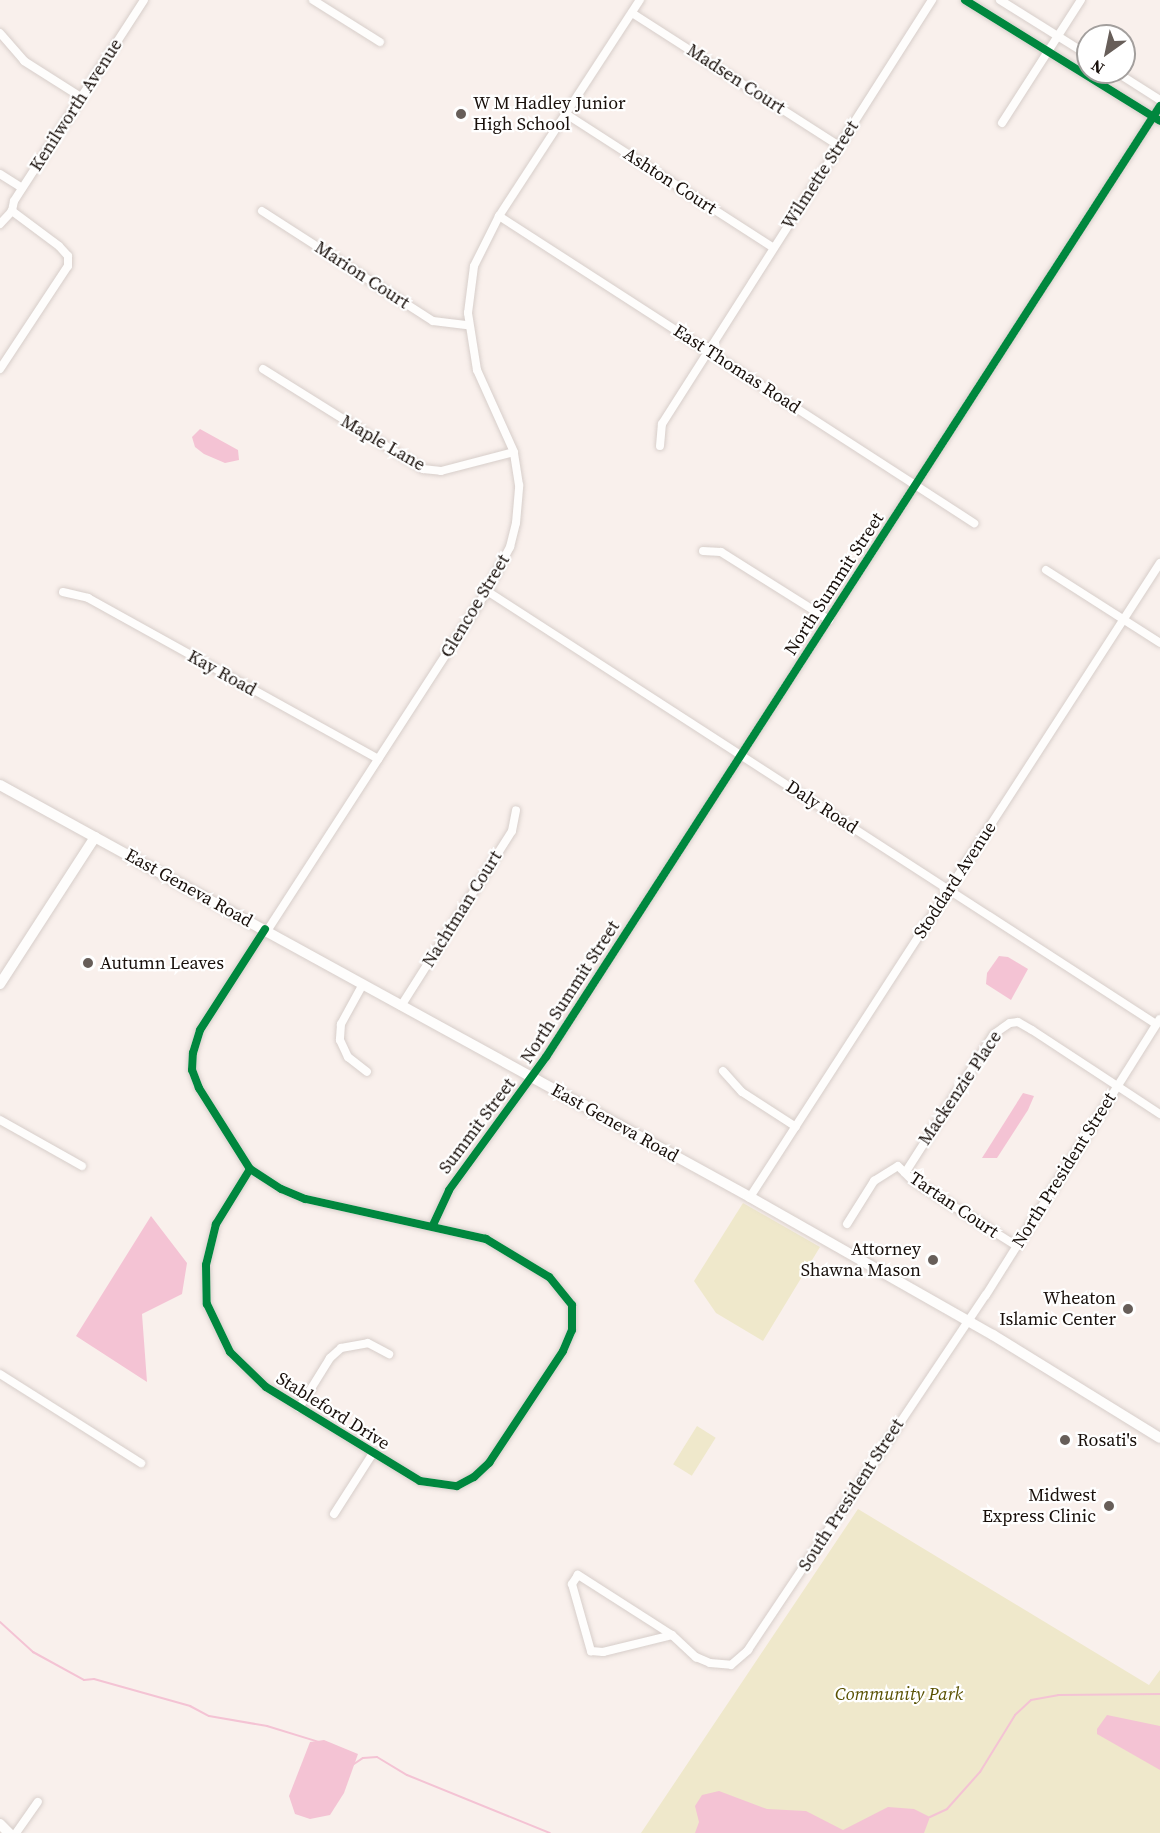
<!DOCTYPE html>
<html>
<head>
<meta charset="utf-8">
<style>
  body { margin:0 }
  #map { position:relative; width:1160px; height:1833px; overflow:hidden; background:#f9f0ec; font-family:"Source Serif 4",serif }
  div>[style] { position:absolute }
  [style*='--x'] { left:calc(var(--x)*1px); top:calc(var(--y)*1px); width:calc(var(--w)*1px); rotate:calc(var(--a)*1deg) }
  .green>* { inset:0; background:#efe8cb; transform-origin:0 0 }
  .water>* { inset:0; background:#f4c3d4 }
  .stream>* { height:2px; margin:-1px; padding:0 1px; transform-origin:1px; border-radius:1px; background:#f4c3d4 }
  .roads { filter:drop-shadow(0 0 2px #d7ceca) drop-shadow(0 0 2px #d7ceca) }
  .street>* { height:8px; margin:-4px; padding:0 4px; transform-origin:4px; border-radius:4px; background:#fefdfc }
  .secondary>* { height:10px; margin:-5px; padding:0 5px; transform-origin:5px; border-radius:5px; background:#fefdfc }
  .cycleway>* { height:8px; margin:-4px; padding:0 4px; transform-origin:4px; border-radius:4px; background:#00873e }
  .dots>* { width:16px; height:16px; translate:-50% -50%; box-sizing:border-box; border:3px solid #fff; border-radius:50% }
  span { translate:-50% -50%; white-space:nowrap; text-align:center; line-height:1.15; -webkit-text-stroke:4.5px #fff; paint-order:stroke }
  .street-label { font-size:18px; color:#180f0a }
  .poi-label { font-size:18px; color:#180f0a }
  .left { translate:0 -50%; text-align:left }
  .right { translate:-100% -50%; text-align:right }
  .park-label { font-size:18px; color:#585000; font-style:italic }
  .north { position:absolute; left:1076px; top:24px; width:60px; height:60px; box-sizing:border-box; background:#fff; border:2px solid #a39f9d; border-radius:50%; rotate:213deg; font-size:16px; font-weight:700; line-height:24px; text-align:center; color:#180f0a }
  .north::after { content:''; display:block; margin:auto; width:21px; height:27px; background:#675e59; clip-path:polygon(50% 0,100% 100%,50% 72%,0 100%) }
</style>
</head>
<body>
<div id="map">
  <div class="green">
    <i style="clip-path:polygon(743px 1203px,820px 1247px,763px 1341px,716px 1313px,694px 1281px)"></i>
    <i style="left:697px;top:1426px;width:22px;height:45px;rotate:32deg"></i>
    <i style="clip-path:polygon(858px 1509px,1149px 1685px,1160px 1670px,1160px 1833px,641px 1833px)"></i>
  </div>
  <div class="water">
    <i style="clip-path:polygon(200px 429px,238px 450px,239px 460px,225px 463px,204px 454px,195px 447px,192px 437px)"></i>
    <i style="clip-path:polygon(999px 956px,1008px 957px,1028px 969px,1011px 1000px,986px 984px,987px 973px)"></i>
    <i style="clip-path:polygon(1023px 1093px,1034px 1096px,1028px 1110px,997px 1158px,982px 1158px)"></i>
    <i style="clip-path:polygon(151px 1216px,187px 1263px,182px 1294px,142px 1314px,147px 1382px,76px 1336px)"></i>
    <i style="clip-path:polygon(1107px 1715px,1160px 1726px,1160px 1770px,1097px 1734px,1097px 1729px)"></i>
    <i style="clip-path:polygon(324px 1740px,358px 1754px,344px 1793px,330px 1815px,310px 1819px,295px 1814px,289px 1796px,310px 1742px)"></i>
    <i style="clip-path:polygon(719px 1791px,767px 1809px,806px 1811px,843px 1830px,888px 1807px,914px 1809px,930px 1817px,924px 1833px,695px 1833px,699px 1822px,695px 1806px,702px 1795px)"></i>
  </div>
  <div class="stream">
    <i style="--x:0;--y:1622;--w:45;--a:42.3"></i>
    <i style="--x:33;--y:1652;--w:58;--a:28.8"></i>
    <i style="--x:84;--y:1680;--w:10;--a:-6"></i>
    <i style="--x:94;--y:1679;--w:100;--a:15.7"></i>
    <i style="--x:190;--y:1706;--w:21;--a:28"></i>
    <i style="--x:209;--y:1716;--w:59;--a:9.8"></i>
    <i style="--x:267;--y:1726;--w:54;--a:17.1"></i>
    <i style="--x:351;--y:1766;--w:14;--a:-34"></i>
    <i style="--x:363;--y:1758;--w:14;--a:-4"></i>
    <i style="--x:377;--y:1757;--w:35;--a:31"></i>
    <i style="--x:407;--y:1775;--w:154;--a:22.1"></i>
    <i style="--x:930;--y:1817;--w:19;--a:-25"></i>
    <i style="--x:947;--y:1809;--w:50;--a:-48.3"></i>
    <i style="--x:980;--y:1772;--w:67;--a:-58.4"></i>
    <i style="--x:1015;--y:1715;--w:22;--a:-43"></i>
    <i style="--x:1031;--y:1700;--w:27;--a:-10"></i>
    <i style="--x:1058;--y:1695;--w:102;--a:-0.6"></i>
  </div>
  <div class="roads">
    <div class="street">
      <i style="--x:313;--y:0;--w:79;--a:32.1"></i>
      <i style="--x:965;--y:0;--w:229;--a:31.8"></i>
      <i style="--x:1000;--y:0;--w:104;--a:32"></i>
      <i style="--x:632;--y:13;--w:246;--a:32.7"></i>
      <i style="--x:0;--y:33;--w:37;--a:49"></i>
      <i style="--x:24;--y:61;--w:67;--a:32.3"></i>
      <i style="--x:1116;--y:72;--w:52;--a:32.5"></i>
      <i style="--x:566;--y:114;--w:247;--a:32.8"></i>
      <i style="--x:1002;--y:123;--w:146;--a:-57.3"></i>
      <i style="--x:0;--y:174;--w:26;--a:32"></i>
      <i style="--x:12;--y:211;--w:10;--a:-79"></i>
      <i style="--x:14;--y:201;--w:239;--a:-57.1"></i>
      <i style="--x:262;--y:211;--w:203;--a:32.8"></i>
      <i style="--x:433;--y:321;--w:35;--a:7"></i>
      <i style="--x:499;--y:216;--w:566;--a:32.88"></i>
      <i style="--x:0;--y:224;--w:18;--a:-47"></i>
      <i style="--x:0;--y:369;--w:123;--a:-56.6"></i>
      <i style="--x:68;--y:266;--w:10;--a:-90"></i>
      <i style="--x:68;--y:256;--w:13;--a:-132"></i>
      <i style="--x:59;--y:246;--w:59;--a:-143.3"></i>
      <i style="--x:263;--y:369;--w:189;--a:32"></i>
      <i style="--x:423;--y:469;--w:18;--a:6"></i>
      <i style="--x:441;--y:471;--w:75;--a:-14.6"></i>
      <i style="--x:660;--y:446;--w:22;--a:-85"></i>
      <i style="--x:662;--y:424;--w:503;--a:-57.51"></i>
      <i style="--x:703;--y:551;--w:18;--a:3"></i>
      <i style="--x:721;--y:552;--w:128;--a:32.2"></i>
      <i style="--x:1046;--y:570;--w:135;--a:32.6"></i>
      <i style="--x:487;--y:591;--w:797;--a:32.91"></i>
      <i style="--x:63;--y:592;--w:26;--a:13"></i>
      <i style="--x:88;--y:598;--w:332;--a:29"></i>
      <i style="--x:267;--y:931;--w:405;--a:-57.1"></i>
      <i style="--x:487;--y:591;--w:50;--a:-62.4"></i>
      <i style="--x:510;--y:547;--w:25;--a:-76"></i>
      <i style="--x:516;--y:523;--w:38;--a:-85"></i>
      <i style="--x:519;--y:485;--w:33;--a:-99"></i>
      <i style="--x:514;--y:452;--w:90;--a:-114.3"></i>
      <i style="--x:477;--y:370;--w:58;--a:-99"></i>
      <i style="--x:468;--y:313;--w:47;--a:-82.7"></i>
      <i style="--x:474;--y:266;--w:56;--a:-63.4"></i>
      <i style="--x:499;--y:216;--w:258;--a:-56.9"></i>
      <i style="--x:363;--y:984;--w:46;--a:118.8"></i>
      <i style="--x:341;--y:1024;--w:16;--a:94"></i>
      <i style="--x:340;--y:1040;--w:19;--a:65"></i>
      <i style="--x:348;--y:1057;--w:24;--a:38"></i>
      <i style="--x:401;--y:1006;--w:207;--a:-57.6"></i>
      <i style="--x:512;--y:831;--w:21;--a:-79"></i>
      <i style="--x:723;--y:1071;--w:28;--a:48"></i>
      <i style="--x:742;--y:1092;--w:64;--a:32.9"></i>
      <i style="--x:0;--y:1120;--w:94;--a:29.3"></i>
      <i style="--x:250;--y:1169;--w:65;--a:121.7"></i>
      <i style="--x:216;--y:1224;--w:42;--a:103.7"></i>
      <i style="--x:206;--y:1265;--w:39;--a:89"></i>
      <i style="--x:207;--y:1304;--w:53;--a:64.4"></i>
      <i style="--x:230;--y:1352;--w:50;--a:44.2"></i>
      <i style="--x:266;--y:1387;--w:180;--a:31.4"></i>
      <i style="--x:420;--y:1481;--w:37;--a:8"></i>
      <i style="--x:457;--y:1486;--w:19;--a:-28"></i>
      <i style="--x:474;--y:1477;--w:21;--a:-43"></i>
      <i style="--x:489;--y:1463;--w:134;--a:-56.5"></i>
      <i style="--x:563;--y:1351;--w:23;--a:-67"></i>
      <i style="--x:572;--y:1330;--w:25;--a:-90"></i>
      <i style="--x:572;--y:1305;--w:36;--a:-129"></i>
      <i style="--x:549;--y:1277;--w:74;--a:-148.9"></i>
      <i style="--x:486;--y:1239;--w:185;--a:-167.5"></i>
      <i style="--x:305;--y:1199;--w:26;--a:-157"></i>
      <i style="--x:281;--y:1189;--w:37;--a:-147"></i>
      <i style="--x:250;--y:1169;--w:96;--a:-122.2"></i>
      <i style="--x:199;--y:1088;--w:19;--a:-111"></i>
      <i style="--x:192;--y:1070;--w:17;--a:-87"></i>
      <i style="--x:193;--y:1053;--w:24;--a:-73"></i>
      <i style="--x:200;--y:1030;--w:120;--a:-57.2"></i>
      <i style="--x:905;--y:1173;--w:165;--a:-57.4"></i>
      <i style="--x:994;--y:1034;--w:19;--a:-35"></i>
      <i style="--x:1010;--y:1023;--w:8;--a:-7"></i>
      <i style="--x:1018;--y:1022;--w:16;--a:30"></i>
      <i style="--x:1032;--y:1030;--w:153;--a:33.3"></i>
      <i style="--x:750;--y:1197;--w:755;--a:-57.11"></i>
      <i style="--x:847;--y:1224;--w:51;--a:-57.9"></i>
      <i style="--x:874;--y:1181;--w:28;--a:-32"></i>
      <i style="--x:898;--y:1166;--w:20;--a:45"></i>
      <i style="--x:912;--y:1180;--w:124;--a:32.2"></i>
      <i style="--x:433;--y:1225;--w:38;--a:-65"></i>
      <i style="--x:449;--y:1190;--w:165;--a:-53.9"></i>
      <i style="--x:546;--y:1057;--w:1132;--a:-57.15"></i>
      <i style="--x:0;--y:1374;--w:167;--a:32.3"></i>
      <i style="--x:299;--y:1408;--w:59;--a:-58.2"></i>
      <i style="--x:330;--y:1358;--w:15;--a:-42"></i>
      <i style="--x:341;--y:1348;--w:27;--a:-10"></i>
      <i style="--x:368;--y:1343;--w:24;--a:28"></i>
      <i style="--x:334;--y:1514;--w:72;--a:-57.4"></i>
      <i style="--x:672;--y:1635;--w:112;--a:-147.4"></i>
      <i style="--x:578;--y:1575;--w:11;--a:124"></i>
      <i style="--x:572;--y:1584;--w:70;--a:74.2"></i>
      <i style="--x:591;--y:1651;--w:12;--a:5"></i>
      <i style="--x:603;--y:1652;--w:71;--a:-13.8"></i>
      <i style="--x:672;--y:1635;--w:33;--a:43"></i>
      <i style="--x:696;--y:1657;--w:15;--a:23"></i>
      <i style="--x:710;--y:1663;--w:21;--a:5"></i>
      <i style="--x:731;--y:1665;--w:23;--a:-41"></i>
      <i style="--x:748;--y:1650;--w:427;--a:-56.2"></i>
      <i style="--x:986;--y:1295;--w:326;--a:-57.8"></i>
      <i style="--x:16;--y:1833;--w:38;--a:-55"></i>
    </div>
    <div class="secondary">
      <i style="--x:0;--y:785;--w:856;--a:28.78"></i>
      <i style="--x:750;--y:1197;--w:279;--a:29.6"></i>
      <i style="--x:993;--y:1335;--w:196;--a:31.7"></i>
      <i style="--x:0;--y:984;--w:175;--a:-57.1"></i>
      <i style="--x:0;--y:1824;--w:13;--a:45"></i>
    </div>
  </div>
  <div class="cycleway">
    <i style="--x:965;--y:0;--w:229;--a:31.8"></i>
    <i style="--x:250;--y:1169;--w:65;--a:121.7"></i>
    <i style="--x:216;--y:1224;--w:42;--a:103.7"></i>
    <i style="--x:206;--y:1265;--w:39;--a:89"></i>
    <i style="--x:207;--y:1304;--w:53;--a:64.4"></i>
    <i style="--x:230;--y:1352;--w:50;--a:44.2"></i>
    <i style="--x:266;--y:1387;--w:180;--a:31.4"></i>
    <i style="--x:420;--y:1481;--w:37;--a:8"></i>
    <i style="--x:457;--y:1486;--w:19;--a:-28"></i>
    <i style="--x:474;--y:1477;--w:21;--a:-43"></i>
    <i style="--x:489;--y:1463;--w:134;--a:-56.5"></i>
    <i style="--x:563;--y:1351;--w:23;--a:-67"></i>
    <i style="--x:572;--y:1330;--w:25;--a:-90"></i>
    <i style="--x:572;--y:1305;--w:36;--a:-129"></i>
    <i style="--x:549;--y:1277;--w:74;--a:-148.9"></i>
    <i style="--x:486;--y:1239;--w:185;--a:-167.5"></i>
    <i style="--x:305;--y:1199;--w:26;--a:-157"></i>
    <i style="--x:281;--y:1189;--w:37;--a:-147"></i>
    <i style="--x:250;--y:1169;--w:96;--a:-122.2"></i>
    <i style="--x:199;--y:1088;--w:19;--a:-111"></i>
    <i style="--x:192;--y:1070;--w:17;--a:-87"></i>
    <i style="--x:193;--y:1053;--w:24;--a:-73"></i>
    <i style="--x:200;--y:1030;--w:120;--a:-57.2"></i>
    <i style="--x:433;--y:1225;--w:38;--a:-65"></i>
    <i style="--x:449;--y:1190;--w:165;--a:-53.9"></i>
    <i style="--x:546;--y:1057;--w:1132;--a:-57.15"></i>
  </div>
  <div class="dots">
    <i style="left:461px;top:114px;background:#675e59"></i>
    <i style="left:88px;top:963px;background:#675e59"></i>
    <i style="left:933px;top:1260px;background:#675e59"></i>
    <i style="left:1128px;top:1309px;background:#675e59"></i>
    <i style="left:1065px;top:1440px;background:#675e59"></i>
    <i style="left:1109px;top:1506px;background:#675e59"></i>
  </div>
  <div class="street-label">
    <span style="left:736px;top:79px;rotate:33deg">Madsen Court</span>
    <span style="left:76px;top:105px;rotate:-57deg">Kenilworth Avenue</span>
    <span style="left:820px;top:175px;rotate:-57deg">Wilmette Street</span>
    <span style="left:670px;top:181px;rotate:33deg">Ashton Court</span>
    <span style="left:362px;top:275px;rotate:33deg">Marion Court</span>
    <span style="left:737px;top:369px;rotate:33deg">East Thomas Road</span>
    <span style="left:383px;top:443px;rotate:30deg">Maple Lane</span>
    <span style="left:834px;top:584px;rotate:-57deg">North Summit Street</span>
    <span style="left:475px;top:606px;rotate:-59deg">Glencoe Street</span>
    <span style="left:222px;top:673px;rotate:29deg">Kay Road</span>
    <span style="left:822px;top:807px;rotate:33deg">Daly Road</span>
    <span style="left:955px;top:880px;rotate:-57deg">Stoddard Avenue</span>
    <span style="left:189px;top:888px;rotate:29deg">East Geneva Road</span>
    <span style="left:462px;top:909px;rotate:-58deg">Nachtman Court</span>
    <span style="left:570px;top:992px;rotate:-57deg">North Summit Street</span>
    <span style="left:960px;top:1088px;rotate:-56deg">Mackenzie Place</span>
    <span style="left:615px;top:1123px;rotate:29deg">East Geneva Road</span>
    <span style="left:477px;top:1126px;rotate:-53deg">Summit Street</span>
    <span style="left:1064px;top:1170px;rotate:-58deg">North President Street</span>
    <span style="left:954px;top:1205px;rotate:34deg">Tartan Court</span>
    <span style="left:333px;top:1411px;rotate:32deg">Stableford Drive</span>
    <span style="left:851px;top:1495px;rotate:-57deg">South President Street</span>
  </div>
  <div class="poi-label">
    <span class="left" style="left:473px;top:114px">W M Hadley Junior<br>High School</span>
    <span class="left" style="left:100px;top:963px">Autumn Leaves</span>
    <span class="right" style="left:921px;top:1260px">Attorney<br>Shawna Mason</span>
    <span class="right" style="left:1116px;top:1309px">Wheaton<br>Islamic Center</span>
    <span class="left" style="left:1077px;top:1440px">Rosati's</span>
    <span class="right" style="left:1096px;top:1506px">Midwest<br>Express Clinic</span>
  </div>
  <div class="park-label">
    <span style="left:899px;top:1694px">Community Park</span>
  </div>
  <div class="north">N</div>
</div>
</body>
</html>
